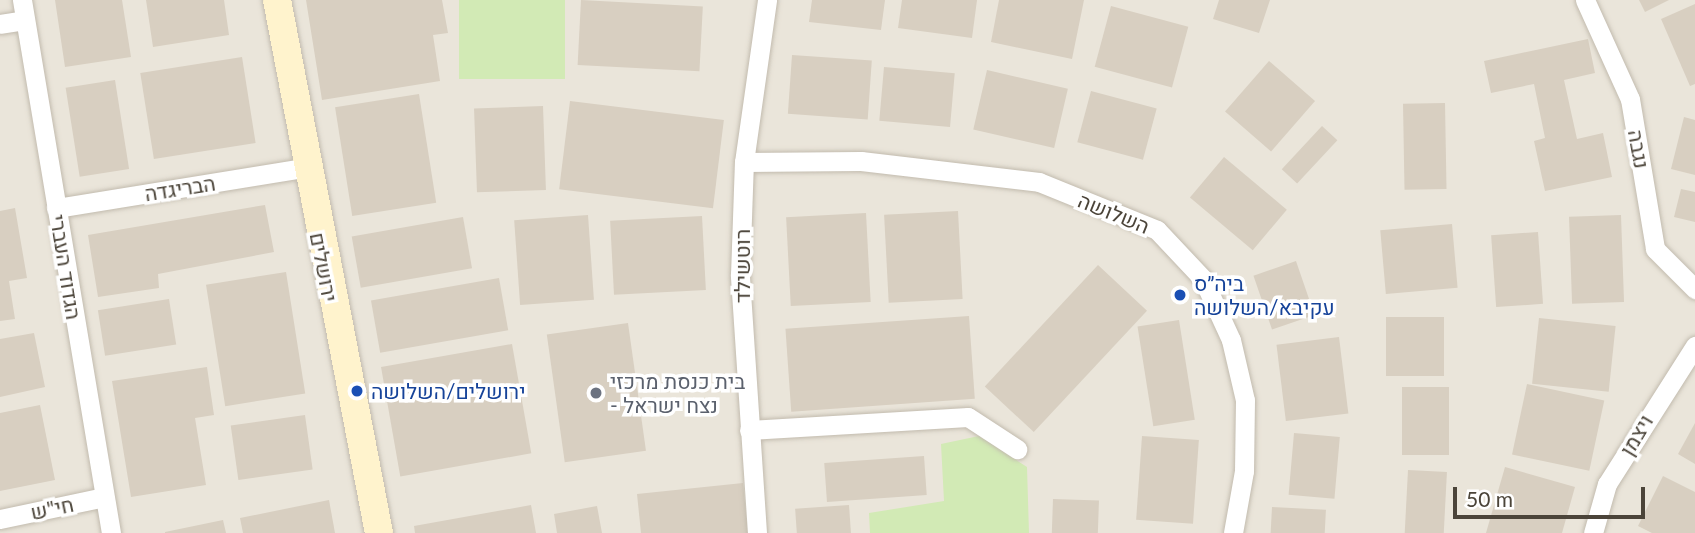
<!DOCTYPE html>
<html>
<head>
<meta charset="utf-8">
<style>
  body { margin:0 }
  #map { position:relative; width:1695px; height:533px; overflow:hidden; background:#f6f3ec; font-family:Lato,Heebo,sans-serif }
  div>[style] { position:absolute }
  [style*='--x'] { left:calc(var(--x)*1px); top:calc(var(--y)*1px); width:calc(var(--w)*1px); rotate:calc(var(--a)*1deg) }
  .residential>* { inset:0; background:#eae5da; transform-origin:0 0 }
  .green>* { inset:0; background:#d2eab5; transform-origin:0 0 }
  .building>* { inset:0; background:#d8cfc1; transform-origin:0 0 }
  .roads { filter:drop-shadow(0 0 2px #c2bbae) drop-shadow(0 0 2px #c2bbae) }
  .street>* { height:19px; margin:-9.5px; padding:0 9.5px; transform-origin:9.5px; border-radius:9.5px; background:#fff }
  .secondary>* { height:28px; margin:-14px; padding:0 14px; transform-origin:14px; border-radius:14px; background:#fff3cd }
  .dots>* { width:19px; height:19px; translate:-50% -50%; box-sizing:border-box; border:4px solid #fff; border-radius:50% }
  span { translate:-50% -50%; white-space:nowrap; text-align:center; line-height:1.15; -webkit-text-stroke:7px #fff; paint-order:stroke }
  .street-label { font-size:21px; color:#4b4439 }
  .transit-label { font-size:21px; color:#164399 }
  .left { translate:0 -50%; text-align:left }
  .worship-label { font-size:21px; color:#5b616d }
  .scale { position:absolute; left:1453px; top:487px; width:192px; height:32px; box-sizing:border-box; border:4px solid #4b4439; border-top:0; padding-left:9px; font-size:21px; line-height:24px; white-space:nowrap; color:#4b4439; -webkit-text-stroke:5px #fff; paint-order:stroke }
</style>
</head>
<body>
<div id="map">
  <div class="residential">
    <i style="left:0;top:0;width:1695px;height:533px"></i>
  </div>
  <div class="green">
    <i style="left:459px;top:0;width:106px;height:79px"></i>
    <i style="clip-path:polygon(979px 436px,1027px 467px,1029px 533px,870px 533px,869px 513px,944px 501px,941px 444px)"></i>
  </div>
  <div class="building">
    <i style="clip-path:polygon(55px 0,122px 0,131px 57px,65px 67px)"></i>
    <i style="clip-path:polygon(146px 0,224px 0,229px 35px,153px 47px)"></i>
    <i style="clip-path:polygon(306px 0,442px 0,448px 33px,433px 35px,440px 81px,322px 100px)"></i>
    <i style="left:581px;top:0;width:122px;height:65px;rotate:3deg"></i>
    <i style="clip-path:polygon(812px 0,885px 0,881px 30px,809px 22px)"></i>
    <i style="clip-path:polygon(902px 0,977px 0,972px 38px,898px 28px)"></i>
    <i style="clip-path:polygon(999px 0,1084px 0,1072px 59px,991px 42px)"></i>
    <i style="clip-path:polygon(1219px 0,1270px 0,1259px 33px,1213px 19px)"></i>
    <i style="clip-path:polygon(1639px 0,1669px 0,1645px 12px)"></i>
    <i style="clip-path:polygon(1695px 4px,1695px 84px,1690px 86px,1661px 19px)"></i>
    <i style="left:1111px;top:6px;width:80px;height:63px;rotate:15deg"></i>
    <i style="clip-path:polygon(1588px 39px,1595px 73px,1564px 80px,1577px 139px,1603px 133px,1612px 177px,1545px 191px,1534px 141px,1545px 138px,1534px 84px,1491px 93px,1484px 61px)"></i>
    <i style="left:792px;top:55px;width:80px;height:59px;rotate:4deg"></i>
    <i style="left:242px;top:57px;width:87px;height:103px;rotate:81deg"></i>
    <i style="left:1269px;top:61px;width:61px;height:67px;rotate:41deg"></i>
    <i style="left:884px;top:67px;width:71px;height:54px;rotate:5deg"></i>
    <i style="left:987px;top:70px;width:83px;height:61px;rotate:13deg"></i>
    <i style="left:115px;top:80px;width:90px;height:50px;rotate:81deg"></i>
    <i style="left:1091px;top:91px;width:68px;height:53px;rotate:15deg"></i>
    <i style="left:419px;top:94px;width:110px;height:85px;rotate:81deg"></i>
    <i style="left:570px;top:101px;width:155px;height:89px;rotate:7deg"></i>
    <i style="left:1445px;top:103px;width:86px;height:42px;rotate:89deg"></i>
    <i style="left:543px;top:106px;width:84px;height:69px;rotate:88deg"></i>
    <i style="clip-path:polygon(1684px 117px,1695px 120px,1695px 175px,1671px 169px)"></i>
    <i style="left:1322px;top:126px;width:21px;height:59px;rotate:43deg"></i>
    <i style="left:1224px;top:157px;width:82px;height:53px;rotate:40deg"></i>
    <i style="clip-path:polygon(1681px 189px,1695px 192px,1695px 222px,1674px 217px)"></i>
    <i style="clip-path:polygon(265px 205px,274px 252px,158px 274px,159px 288px,98px 297px,88px 235px)"></i>
    <i style="clip-path:polygon(15px 208px,27px 278px,9px 281px,15px 319px,0 321px,0 211px)"></i>
    <i style="left:958px;top:211px;width:88px;height:74px;rotate:87deg"></i>
    <i style="left:866px;top:213px;width:89px;height:80px;rotate:87deg"></i>
    <i style="left:588px;top:215px;width:85px;height:74px;rotate:86deg"></i>
    <i style="left:1621px;top:215px;width:87px;height:52px;rotate:88deg"></i>
    <i style="left:702px;top:216px;width:74px;height:92px;rotate:87deg"></i>
    <i style="left:463px;top:217px;width:52px;height:113px;rotate:80deg"></i>
    <i style="left:1452px;top:224px;width:64px;height:72px;rotate:85deg"></i>
    <i style="left:1538px;top:232px;width:72px;height:47px;rotate:86deg"></i>
    <i style="left:1296px;top:261px;width:57px;height:45px;rotate:71deg"></i>
    <i style="left:1098px;top:265px;width:67px;height:166px;rotate:43deg"></i>
    <i style="left:286px;top:272px;width:123px;height:81px;rotate:81deg"></i>
    <i style="left:499px;top:278px;width:53px;height:130px;rotate:80deg"></i>
    <i style="left:169px;top:299px;width:46px;height:72px;rotate:81deg"></i>
    <i style="left:969px;top:316px;width:83px;height:184px;rotate:86deg"></i>
    <i style="left:1386px;top:317px;width:58px;height:59px"></i>
    <i style="left:1539px;top:318px;width:77px;height:66px;rotate:6deg"></i>
    <i style="left:1179px;top:320px;width:101px;height:42px;rotate:81deg"></i>
    <i style="left:628px;top:323px;width:129px;height:82px;rotate:82deg"></i>
    <i style="clip-path:polygon(34px 333px,45px 387px,0 397px,0 339px)"></i>
    <i style="left:1339px;top:337px;width:77px;height:63px;rotate:83deg"></i>
    <i style="left:512px;top:344px;width:111px;height:133px;rotate:80deg"></i>
    <i style="clip-path:polygon(207px 367px,214px 415px,195px 418px,206px 485px,131px 497px,112px 381px)"></i>
    <i style="left:1527px;top:384px;width:79px;height:72px;rotate:12deg"></i>
    <i style="left:1402px;top:387px;width:47px;height:68px"></i>
    <i style="clip-path:polygon(40px 405px,55px 480px,0 491px,0 413px)"></i>
    <i style="left:305px;top:415px;width:55px;height:75px;rotate:82deg"></i>
    <i style="clip-path:polygon(1695px 423px,1695px 464px,1678px 454px)"></i>
    <i style="left:1294px;top:433px;width:46px;height:62px;rotate:5deg"></i>
    <i style="left:1142px;top:436px;width:57px;height:84px;rotate:4deg"></i>
    <i style="left:924px;top:456px;width:39px;height:100px;rotate:86deg"></i>
    <i style="clip-path:polygon(1505px 467px,1575px 487px,1562px 533px,1486px 533px)"></i>
    <i style="left:1408px;top:470px;width:39px;height:63px;rotate:3deg"></i>
    <i style="clip-path:polygon(1663px 476px,1695px 492px,1695px 533px,1652px 533px,1638px 526px)"></i>
    <i style="clip-path:polygon(743px 483px,748px 533px,641px 533px,637px 494px)"></i>
    <i style="left:1053px;top:499px;width:46px;height:34px;rotate:2deg"></i>
    <i style="clip-path:polygon(329px 500px,335px 533px,243px 533px,240px 518px)"></i>
    <i style="clip-path:polygon(531px 505px,536px 533px,415px 533px,414px 526px)"></i>
    <i style="left:849px;top:505px;width:28px;height:54px;rotate:86deg"></i>
    <i style="clip-path:polygon(597px 506px,602px 533px,557px 533px,554px 514px)"></i>
    <i style="left:1272px;top:507px;width:54px;height:26px;rotate:3deg"></i>
    <i style="clip-path:polygon(223px 520px,226px 533px,165px 533px,165px 532px)"></i>
  </div>
  <div class="roads">
    <div class="street">
      <i style="--x:22;--y:0;--w:540;--a:80.52"></i>
      <i style="--x:1585;--y:0;--w:109;--a:65.6"></i>
      <i style="--x:1630;--y:99;--w:152;--a:80.5"></i>
      <i style="--x:1655;--y:249;--w:57;--a:45"></i>
      <i style="--x:0;--y:24;--w:25;--a:-9"></i>
      <i style="--x:744;--y:162;--w:117;--a:-0.5"></i>
      <i style="--x:861;--y:161;--w:179;--a:6.7"></i>
      <i style="--x:1039;--y:182;--w:127;--a:22.1"></i>
      <i style="--x:1157;--y:230;--w:67;--a:46.8"></i>
      <i style="--x:1203;--y:279;--w:67;--a:65.3"></i>
      <i style="--x:1231;--y:340;--w:62;--a:76.9"></i>
      <i style="--x:1245;--y:400;--w:71;--a:90.8"></i>
      <i style="--x:1244;--y:471;--w:63;--a:100.1"></i>
      <i style="--x:56;--y:208;--w:251;--a:-9.2"></i>
      <i style="--x:749;--y:430;--w:219;--a:-3.4"></i>
      <i style="--x:968;--y:417;--w:59;--a:33.1"></i>
      <i style="--x:0;--y:519;--w:106;--a:-11.9"></i>
      <i style="--x:757;--y:533;--w:259;--a:-93.8"></i>
      <i style="--x:740;--y:275;--w:113;--a:-88"></i>
      <i style="--x:744;--y:162;--w:164;--a:-81.9"></i>
      <i style="--x:1593;--y:533;--w:51;--a:-74.1"></i>
      <i style="--x:1607;--y:484;--w:164;--a:-57.5"></i>
    </div>
    <div class="secondary">
      <i style="--x:277;--y:0;--w:543;--a:79.17"></i>
    </div>
  </div>
  <div class="dots">
    <i style="left:1180px;top:295px;background:#1a4fb4"></i>
    <i style="left:357px;top:391px;background:#1a4fb4"></i>
    <i style="left:596px;top:393px;background:#6b7280"></i>
  </div>
  <div class="street-label">
    <span style="left:1639px;top:149px;rotate:80deg">נגבה</span>
    <span style="left:180px;top:188px;rotate:-9deg">הבריגדה</span>
    <span style="left:1114px;top:213px;rotate:22deg">השלושה</span>
    <span style="left:742px;top:266px;rotate:-90deg">רוטשילד</span>
    <span style="left:66px;top:267px;rotate:81deg">הגדוד העברי</span>
    <span style="left:324px;top:267px;rotate:79deg">ירושלים</span>
    <span style="left:1636px;top:435px;rotate:-59deg">ויצמן</span>
    <span style="left:52px;top:508px;rotate:-12deg">חי"ש</span>
  </div>
  <div class="transit-label">
    <span class="left" style="left:1194px;top:295px">ביה״ס<br>עקיבא/השלושה</span>
    <span class="left" style="left:371px;top:391px">ירושלים/השלושה</span>
  </div>
  <div class="worship-label">
    <span class="left" style="left:610px;top:393px">בית כנסת מרכזי<br>- נצח ישראל</span>
  </div>
  <div class="scale">50 m</div>
</div>
</body>
</html>
